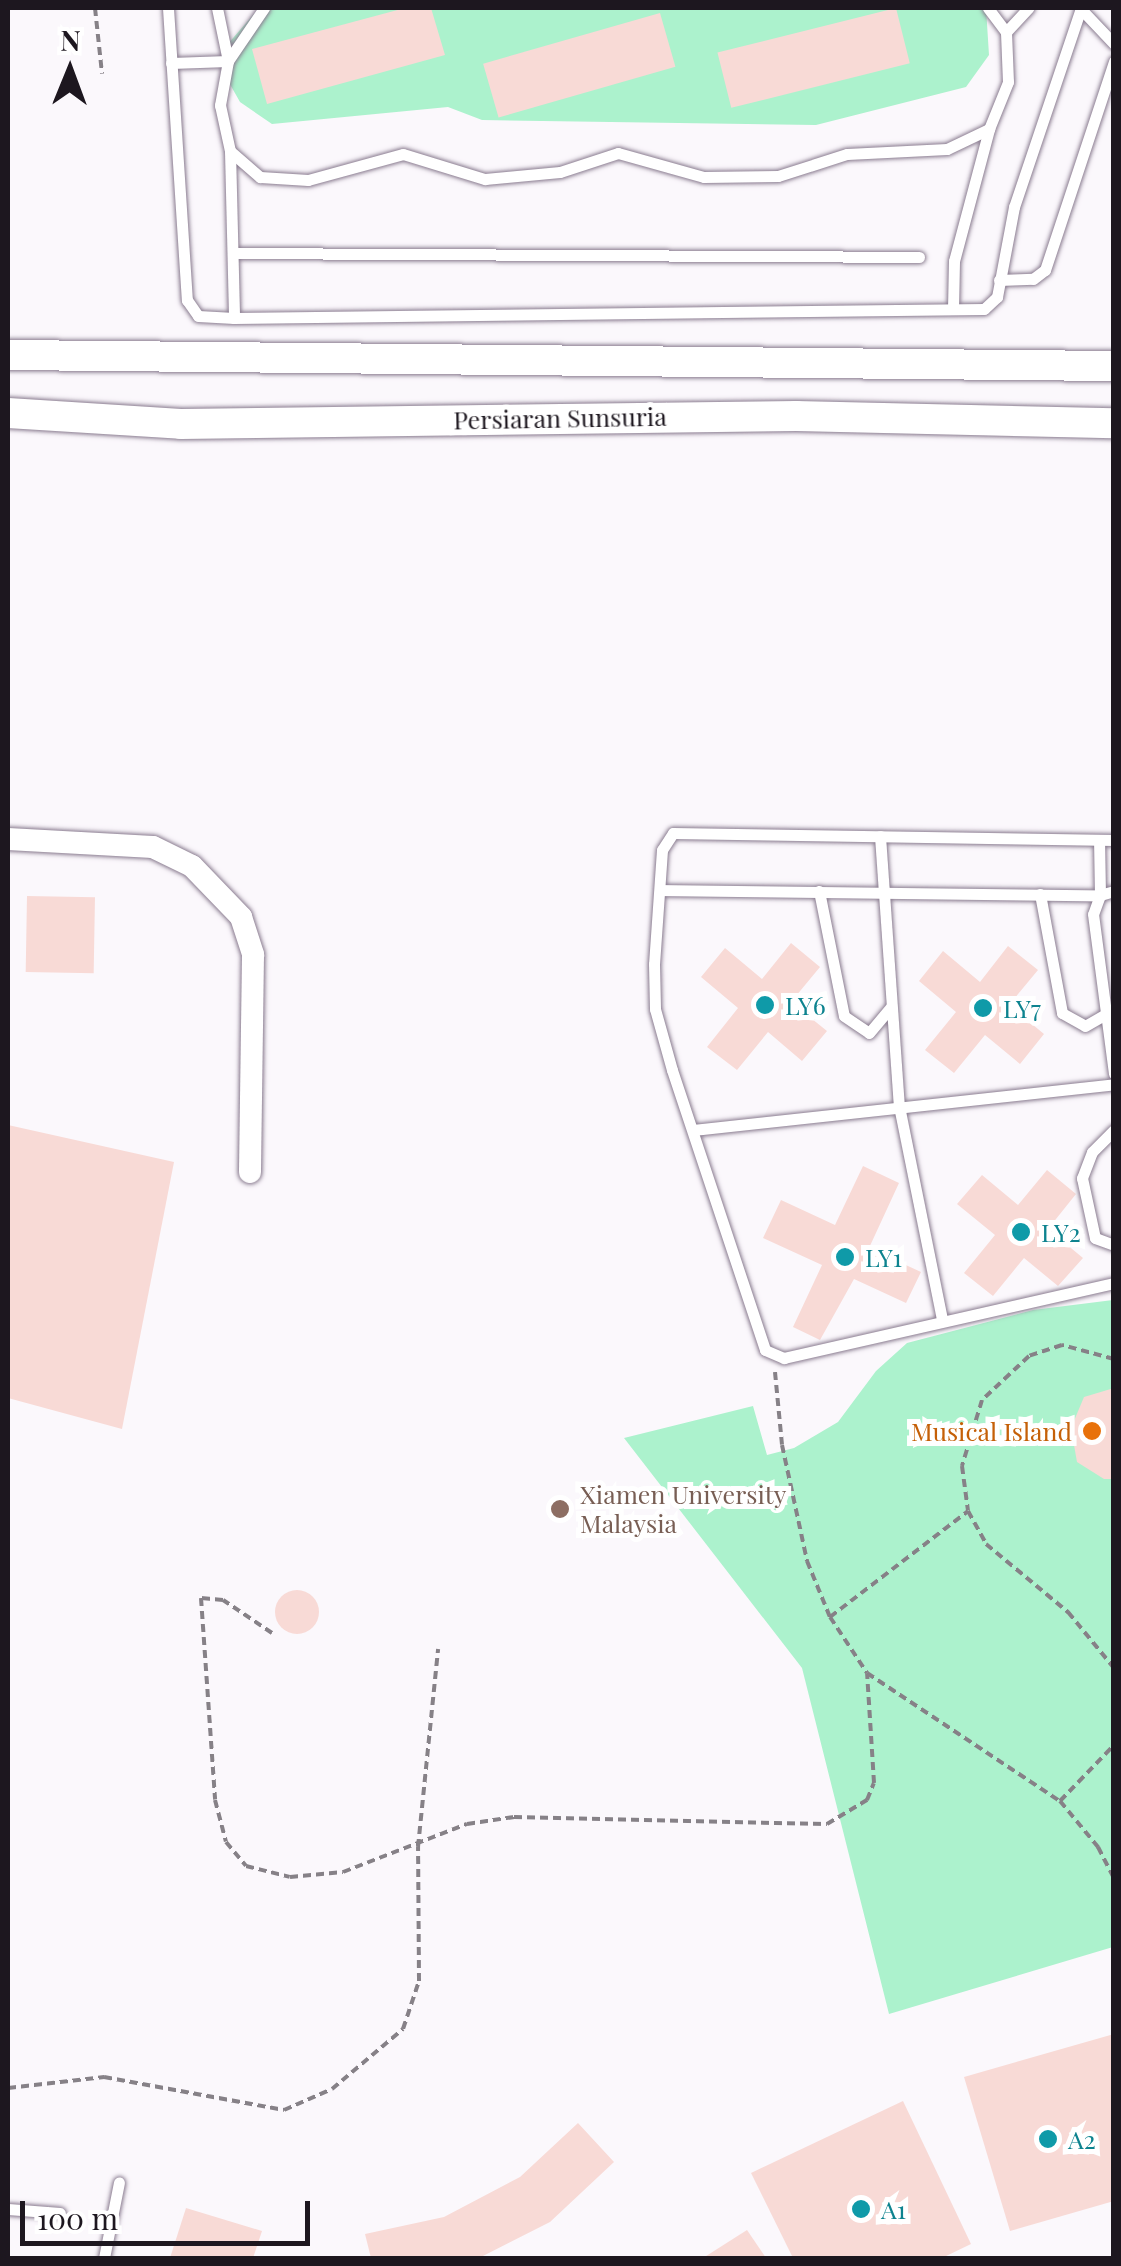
<!DOCTYPE html>
<html>
<head>
<meta charset="utf-8">
<style>
  body { margin:0 }
  #map { position:relative; width:1121px; height:2266px; overflow:hidden; background:#fbf8fc; font-family:"Playfair Display",serif }
  div>[style] { position:absolute }
  [style*='--x'] { left:calc(var(--x)*1px); top:calc(var(--y)*1px); width:calc(var(--w)*1px); rotate:calc(var(--a)*1deg) }
  .green>* { inset:0; background:#acf2cd }
  .building>* { inset:0; background:#f8dad6; transform-origin:0 0 }
  .round { border-radius:50% }
  .path>* { height:4px; margin-top:-2px; transform-origin:0; background:repeating-linear-gradient(90deg,#868187 0 8px,transparent 0 13px) }
  .roads { filter:drop-shadow(0 0 2px #8a7c90) drop-shadow(0 0 2px #8a7c90) }
  .lane>* { height:11px; margin:-5.5px; padding:0 5.5px; transform-origin:5.5px; border-radius:5.5px; background:#fff }
  .street>* { height:22px; margin:-11px; padding:0 11px; transform-origin:11px; border-radius:11px; background:#fff }
  .secondary>* { height:30px; margin:-15px; padding:0 15px; transform-origin:15px; border-radius:15px; background:#fff }
  .dots>* { width:28px; height:28px; translate:-50% -50%; box-sizing:border-box; border:5px solid #fff; border-radius:50% }
  span { translate:-50% -50%; white-space:nowrap; text-align:center; line-height:1.15; -webkit-text-stroke:10px #fff; paint-order:stroke }
  .street-label { font-size:25px; color:#1d171f }
  .culture-label { font-size:25px; color:#0d838f }
  .left { translate:0 -50%; text-align:left }
  .food-label { font-size:25px; color:#c56008 }
  .right { translate:-100% -50%; text-align:right }
  .education-label { font-size:25px; color:#785e54 }
  .frame { position:absolute; inset:0; border:10px solid #1d171f; pointer-events:none }
  .north { position:absolute; left:20px; top:20px; width:100px; height:100px; -webkit-text-stroke:8px #fff; paint-order:stroke; rotate:1deg; font-size:28px; font-weight:700; line-height:40px; text-align:center; color:#1d171f }
  .north::after { content:''; display:block; margin:auto; width:35px; height:45px; background:#1d171f; clip-path:polygon(50% 0,100% 100%,50% 72%,0 100%) }
  .scale { position:absolute; left:20px; top:2201px; width:290px; height:45px; box-sizing:border-box; border:5px solid #1d171f; border-top:0; padding-left:12px; font-size:30px; line-height:35px; white-space:nowrap; color:#1d171f; -webkit-text-stroke:8px #fff; paint-order:stroke }
</style>
</head>
<body>
<div id="map">
  <div class="green">
    <i style="clip-path:polygon(259px 8px,986px 8px,989px 55px,966px 87px,816px 125px,482px 120px,448px 107px,272px 124px,240px 102px,227px 79px,227px 45px)"></i>
    <i style="clip-path:polygon(1113px 1300px,1113px 1947px,889px 2014px,802px 1668px,624px 1438px,753px 1406px,767px 1455px,794px 1448px,838px 1422px,876px 1371px,907px 1343px,1033px 1310px)"></i>
  </div>
  <div class="building">
    <i style="clip-path:polygon(405px 8px,431px 8px,445px 55px,267px 104px,252px 49px)"></i>
    <i style="left:896px;top:8px;width:57px;height:184px;rotate:76deg"></i>
    <i style="left:660px;top:13px;width:56px;height:184px;rotate:74deg"></i>
    <i style="left:27px;top:896px;width:68px;height:76px;rotate:1deg"></i>
    <i style="clip-path:polygon(791px 943px,820px 967px,791px 1002px,827px 1031px,802px 1061px,768px 1032px,737px 1070px,707px 1047px,738px 1008px,701px 977px,725px 948px,762px 979px)"></i>
    <i style="clip-path:polygon(1008px 946px,1038px 970px,1009px 1005px,1044px 1034px,1020px 1064px,985px 1035px,954px 1073px,925px 1050px,956px 1012px,919px 981px,943px 951px,980px 982px)"></i>
    <i style="clip-path:polygon(8px 1125px,174px 1162px,122px 1429px,8px 1398px)"></i>
    <i style="clip-path:polygon(863px 1166px,899px 1183px,869px 1248px,921px 1272px,906px 1303px,854px 1279px,820px 1340px,793px 1327px,822px 1265px,763px 1238px,781px 1200px,835px 1225px)"></i>
    <i style="clip-path:polygon(1047px 1170px,1076px 1194px,1048px 1229px,1083px 1258px,1058px 1286px,1024px 1258px,993px 1296px,964px 1273px,995px 1235px,957px 1204px,982px 1175px,1018px 1205px)"></i>
    <i style="clip-path:polygon(1114px 1388px,1114px 1479px,1104px 1479px,1077px 1462px,1071px 1428px,1084px 1397px)"></i>
    <i class="round" style="left:275px;top:1590px;width:44px;height:44px"></i>
    <i style="clip-path:polygon(1114px 2034px,1114px 2201px,1010px 2231px,964px 2077px)"></i>
    <i style="clip-path:polygon(903px 2101px,971px 2244px,942px 2258px,793px 2258px,751px 2173px)"></i>
    <i style="clip-path:polygon(578px 2123px,614px 2162px,550px 2222px,479px 2258px,371px 2258px,365px 2234px,444px 2217px,520px 2177px)"></i>
    <i style="clip-path:polygon(186px 2208px,262px 2231px,253px 2258px,170px 2258px)"></i>
    <i style="clip-path:polygon(747px 2230px,766px 2258px,703px 2258px)"></i>
  </div>
  <div class="path">
    <i style="--x:95;--y:8;--w:66;--a:83.9"></i>
    <i style="--x:1114;--y:1359;--w:54;--a:-164.9"></i>
    <i style="--x:1062;--y:1345;--w:35;--a:162"></i>
    <i style="--x:1029;--y:1356;--w:64;--a:136.9"></i>
    <i style="--x:982;--y:1400;--w:69;--a:106.9"></i>
    <i style="--x:962;--y:1466;--w:45;--a:82.4"></i>
    <i style="--x:968;--y:1511;--w:38;--a:61"></i>
    <i style="--x:986;--y:1544;--w:107;--a:39.7"></i>
    <i style="--x:1068;--y:1612;--w:72;--a:50.6"></i>
    <i style="--x:775;--y:1372;--w:73;--a:84.5"></i>
    <i style="--x:782;--y:1445;--w:119;--a:77.8"></i>
    <i style="--x:807;--y:1561;--w:61;--a:67.7"></i>
    <i style="--x:830;--y:1617;--w:67;--a:56.5"></i>
    <i style="--x:867;--y:1673;--w:232;--a:33.6"></i>
    <i style="--x:1060;--y:1801;--w:78;--a:-46"></i>
    <i style="--x:830;--y:1617;--w:174;--a:-37.5"></i>
    <i style="--x:272;--y:1633;--w:59;--a:-146"></i>
    <i style="--x:223;--y:1600;--w:22;--a:-175"></i>
    <i style="--x:201;--y:1598;--w:202;--a:86"></i>
    <i style="--x:215;--y:1800;--w:43;--a:75.3"></i>
    <i style="--x:226;--y:1842;--w:31;--a:50"></i>
    <i style="--x:246;--y:1866;--w:45;--a:14"></i>
    <i style="--x:290;--y:1877;--w:53;--a:-5.4"></i>
    <i style="--x:343;--y:1872;--w:133;--a:-21.2"></i>
    <i style="--x:467;--y:1824;--w:48;--a:-8.5"></i>
    <i style="--x:514;--y:1817;--w:313;--a:1.3"></i>
    <i style="--x:827;--y:1824;--w:47;--a:-31"></i>
    <i style="--x:867;--y:1800;--w:18;--a:-68"></i>
    <i style="--x:874;--y:1783;--w:110;--a:-93.6"></i>
    <i style="--x:1060;--y:1801;--w:60;--a:50.4"></i>
    <i style="--x:1098;--y:1847;--w:35;--a:63"></i>
    <i style="--x:8;--y:2088;--w:97;--a:-6.5"></i>
    <i style="--x:104;--y:2077;--w:183;--a:10.4"></i>
    <i style="--x:284;--y:2110;--w:52;--a:-23.6"></i>
    <i style="--x:332;--y:2089;--w:93;--a:-40.2"></i>
    <i style="--x:403;--y:2029;--w:51;--a:-71.6"></i>
    <i style="--x:419;--y:1981;--w:134;--a:-90.4"></i>
    <i style="--x:418;--y:1847;--w:199;--a:-84.2"></i>
  </div>
  <div class="roads">
    <div class="lane">
      <i style="--x:168;--y:8;--w:293;--a:86.3"></i>
      <i style="--x:187;--y:300;--w:19;--a:55"></i>
      <i style="--x:198;--y:316;--w:36;--a:3"></i>
      <i style="--x:234;--y:318;--w:750;--a:-0.69"></i>
      <i style="--x:984;--y:309;--w:18;--a:-43"></i>
      <i style="--x:997;--y:297;--w:92;--a:-79.3"></i>
      <i style="--x:1014;--y:207;--w:210;--a:-71.4"></i>
      <i style="--x:264;--y:8;--w:64;--a:124.2"></i>
      <i style="--x:228;--y:61;--w:45;--a:100.3"></i>
      <i style="--x:220;--y:105;--w:47;--a:77.7"></i>
      <i style="--x:230;--y:151;--w:40;--a:41"></i>
      <i style="--x:260;--y:177;--w:48;--a:3.6"></i>
      <i style="--x:308;--y:180;--w:98;--a:-15.3"></i>
      <i style="--x:403;--y:154;--w:86;--a:17"></i>
      <i style="--x:485;--y:179;--w:75;--a:-5.3"></i>
      <i style="--x:560;--y:172;--w:61;--a:-18.1"></i>
      <i style="--x:618;--y:153;--w:89;--a:15.6"></i>
      <i style="--x:704;--y:177;--w:74;--a:-0.8"></i>
      <i style="--x:778;--y:176;--w:72;--a:-17.7"></i>
      <i style="--x:847;--y:154;--w:100;--a:-2.9"></i>
      <i style="--x:947;--y:149;--w:47;--a:-25.5"></i>
      <i style="--x:989;--y:129;--w:51;--a:-68"></i>
      <i style="--x:1008;--y:82;--w:50;--a:-92.3"></i>
      <i style="--x:1006;--y:32;--w:30;--a:-127"></i>
      <i style="--x:1080;--y:8;--w:50;--a:46.6"></i>
      <i style="--x:1006;--y:32;--w:33;--a:-47"></i>
      <i style="--x:171;--y:63;--w:57;--a:-2"></i>
      <i style="--x:228;--y:61;--w:54;--a:-101.7"></i>
      <i style="--x:230;--y:151;--w:167;--a:88.6"></i>
      <i style="--x:233;--y:253;--w:686;--a:0.33"></i>
      <i style="--x:999;--y:280;--w:34;--a:-2"></i>
      <i style="--x:1033;--y:279;--w:15;--a:-37"></i>
      <i style="--x:1045;--y:270;--w:220;--a:-71.7"></i>
      <i style="--x:953;--y:309;--w:48;--a:-88.8"></i>
      <i style="--x:954;--y:261;--w:137;--a:-75.1"></i>
      <i style="--x:880;--y:836;--w:271;--a:86"></i>
      <i style="--x:899;--y:1106;--w:217;--a:78.6"></i>
      <i style="--x:1114;--y:840;--w:441;--a:-179.1"></i>
      <i style="--x:673;--y:833;--w:20;--a:123"></i>
      <i style="--x:662;--y:850;--w:114;--a:94"></i>
      <i style="--x:654;--y:964;--w:45;--a:88.7"></i>
      <i style="--x:655;--y:1009;--w:63;--a:74.4"></i>
      <i style="--x:672;--y:1070;--w:295;--a:71.6"></i>
      <i style="--x:765;--y:1350;--w:21;--a:23"></i>
      <i style="--x:784;--y:1358;--w:338;--a:-12.8"></i>
      <i style="--x:661;--y:890;--w:439;--a:0.7"></i>
      <i style="--x:1100;--y:895;--w:55;--a:-91"></i>
      <i style="--x:819;--y:891;--w:127;--a:78.7"></i>
      <i style="--x:844;--y:1016;--w:30;--a:34"></i>
      <i style="--x:869;--y:1033;--w:33;--a:-50"></i>
      <i style="--x:1114;--y:891;--w:15;--a:164"></i>
      <i style="--x:1100;--y:895;--w:20;--a:110"></i>
      <i style="--x:1093;--y:914;--w:161;--a:82.5"></i>
      <i style="--x:1040;--y:894;--w:121;--a:79.5"></i>
      <i style="--x:1062;--y:1013;--w:26;--a:29"></i>
      <i style="--x:1085;--y:1026;--w:24;--a:-30"></i>
      <i style="--x:693;--y:1130;--w:424;--a:-6.2"></i>
      <i style="--x:1114;--y:1130;--w:31;--a:135"></i>
      <i style="--x:1092;--y:1152;--w:28;--a:111"></i>
      <i style="--x:1082;--y:1178;--w:61;--a:77.8"></i>
      <i style="--x:1095;--y:1238;--w:20;--a:20"></i>
      <i style="--x:8;--y:2209;--w:52;--a:4.4"></i>
      <i style="--x:104;--y:2258;--w:77;--a:-78.8"></i>
    </div>
    <div class="street">
      <i style="--x:8;--y:839;--w:145;--a:3.2"></i>
      <i style="--x:153;--y:847;--w:43;--a:26"></i>
      <i style="--x:192;--y:866;--w:71;--a:46.1"></i>
      <i style="--x:241;--y:917;--w:40;--a:72"></i>
      <i style="--x:253;--y:955;--w:217;--a:90.8"></i>
    </div>
    <div class="secondary">
      <i style="--x:8;--y:355;--w:1106;--a:0.57"></i>
      <i style="--x:8;--y:413;--w:173;--a:3.6"></i>
      <i style="--x:181;--y:424;--w:615;--a:-0.75"></i>
      <i style="--x:796;--y:416;--w:318;--a:1.3"></i>
    </div>
  </div>
  <div class="dots">
    <i style="left:765px;top:1005px;background:#0f9aa8"></i>
    <i style="left:983px;top:1008px;background:#0f9aa8"></i>
    <i style="left:1021px;top:1232px;background:#0f9aa8"></i>
    <i style="left:845px;top:1257px;background:#0f9aa8"></i>
    <i style="left:1092px;top:1431px;background:#e8710a"></i>
    <i style="left:560px;top:1509px;background:#8d6e63"></i>
    <i style="left:1048px;top:2139px;background:#0f9aa8"></i>
    <i style="left:861px;top:2209px;background:#0f9aa8"></i>
  </div>
  <div class="street-label">
    <span style="left:560px;top:418px;rotate:-1deg">Persiaran Sunsuria</span>
  </div>
  <div class="culture-label">
    <span class="left" style="left:785px;top:1005px">LY6</span>
    <span class="left" style="left:1003px;top:1008px">LY7</span>
    <span class="left" style="left:1041px;top:1232px">LY2</span>
    <span class="left" style="left:865px;top:1257px">LY1</span>
    <span class="left" style="left:1068px;top:2139px">A2</span>
    <span class="left" style="left:881px;top:2209px">A1</span>
  </div>
  <div class="food-label">
    <span class="right" style="left:1072px;top:1431px">Musical Island</span>
  </div>
  <div class="education-label">
    <span class="left" style="left:580px;top:1509px">Xiamen University<br>Malaysia</span>
  </div>
  <div class="frame"></div>
  <div class="north">N</div>
  <div class="scale">100 m</div>
</div>
</body>
</html>
